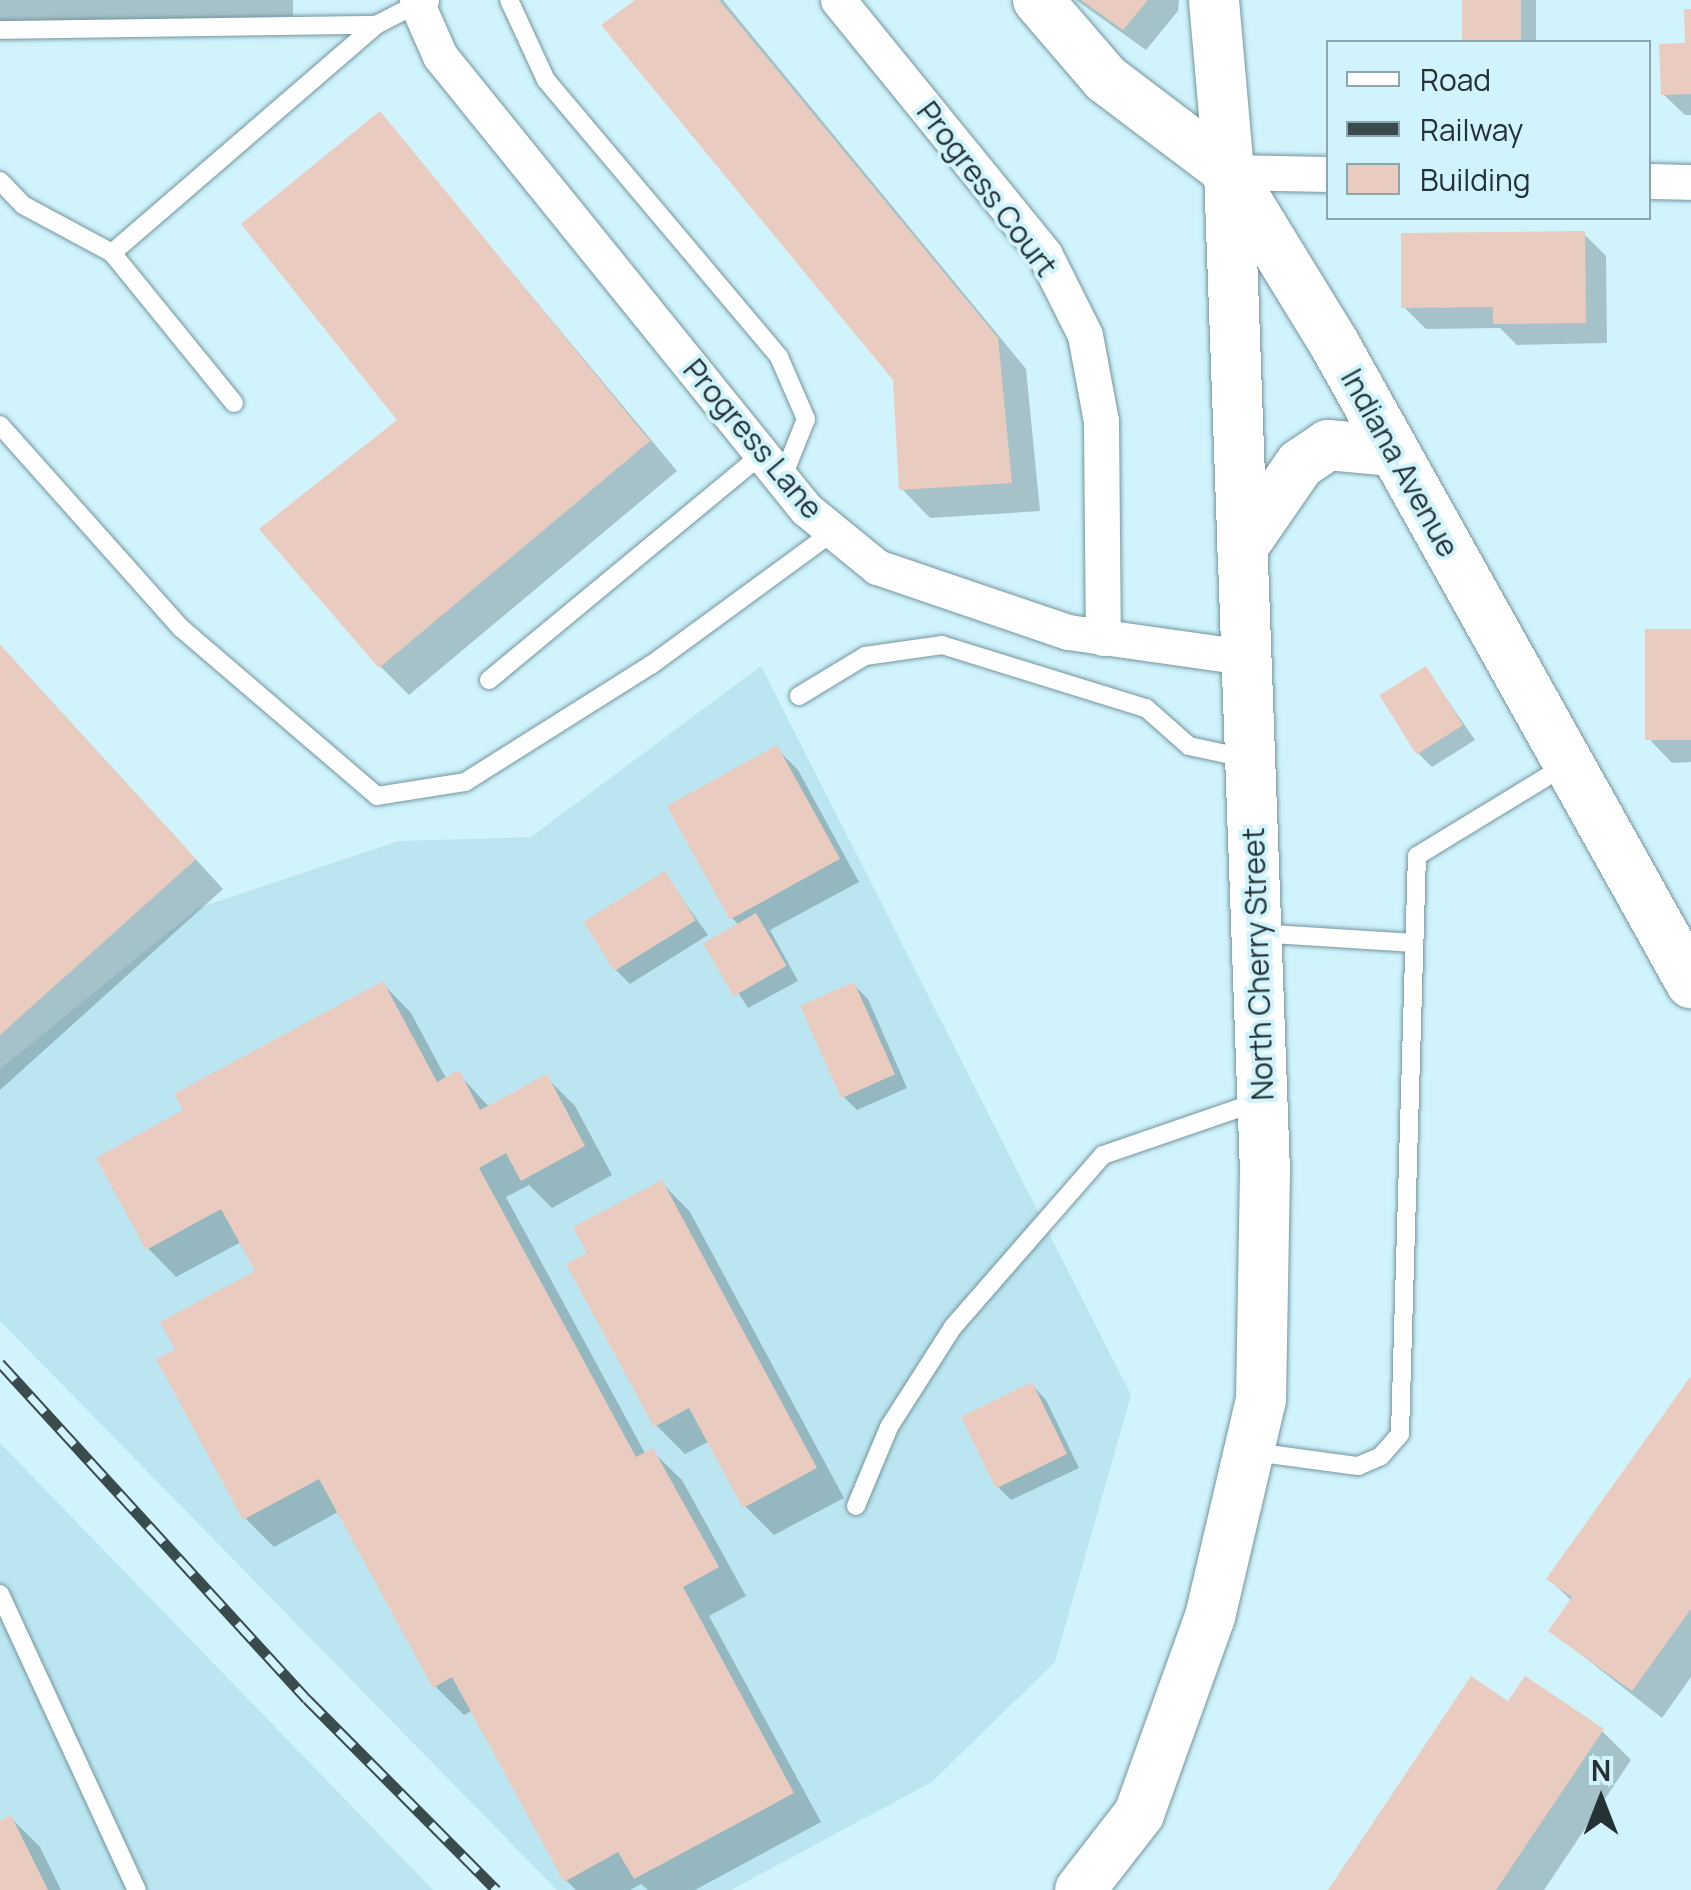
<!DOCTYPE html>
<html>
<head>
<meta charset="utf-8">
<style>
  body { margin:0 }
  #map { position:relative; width:1691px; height:1890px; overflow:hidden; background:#d0f3fc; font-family:Manrope,sans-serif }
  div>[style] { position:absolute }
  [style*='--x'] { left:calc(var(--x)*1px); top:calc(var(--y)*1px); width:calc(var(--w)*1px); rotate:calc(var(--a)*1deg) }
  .built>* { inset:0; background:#bbe6f1 }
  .shadow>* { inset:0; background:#0003; transform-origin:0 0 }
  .building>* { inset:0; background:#eacbbf; transform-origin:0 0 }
  .roads { filter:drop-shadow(0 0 2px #74959d) drop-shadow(0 0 2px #74959d) }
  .service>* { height:18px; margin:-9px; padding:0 9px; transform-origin:9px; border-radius:9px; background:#fff }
  .minor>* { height:35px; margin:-17.5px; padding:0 17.5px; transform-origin:17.5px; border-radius:17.5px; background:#fff }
  .secondary>* { height:50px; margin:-25px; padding:0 25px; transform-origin:25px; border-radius:25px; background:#fff }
  .rail>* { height:11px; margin-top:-5.5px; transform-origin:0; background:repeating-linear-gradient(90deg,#d0f3fc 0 22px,#3a4b4e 0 44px); box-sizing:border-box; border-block:2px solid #3a4b4e }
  span { translate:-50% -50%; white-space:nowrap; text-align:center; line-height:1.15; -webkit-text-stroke:8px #d0f3fc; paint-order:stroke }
  .street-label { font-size:30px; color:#243235 }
  .legend { position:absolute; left:1326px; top:40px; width:325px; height:180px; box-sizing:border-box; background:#d0f3fc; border:2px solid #8ba6ac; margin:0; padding:12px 18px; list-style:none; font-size:30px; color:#243235 }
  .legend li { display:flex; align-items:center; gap:20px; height:50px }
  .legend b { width:50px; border:2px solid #8ba6ac }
  .north { position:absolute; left:1551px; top:1750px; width:100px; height:100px; -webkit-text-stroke:8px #d0f3fc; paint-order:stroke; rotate:0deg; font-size:28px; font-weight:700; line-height:40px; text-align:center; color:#243235 }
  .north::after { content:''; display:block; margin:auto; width:35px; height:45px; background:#243235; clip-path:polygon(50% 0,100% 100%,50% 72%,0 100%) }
</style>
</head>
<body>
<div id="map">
  <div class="built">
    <i style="clip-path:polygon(761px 666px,1131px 1395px,1055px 1662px,932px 1782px,731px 1890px,557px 1890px,0 1321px,0 1069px,198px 908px,399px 841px,531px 837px)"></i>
    <i style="clip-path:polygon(0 1443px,433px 1890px,0 1890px)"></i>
  </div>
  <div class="shadow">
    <i style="clip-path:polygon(0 0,293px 0,293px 16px,0 24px)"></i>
    <i style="clip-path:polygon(639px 0,723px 0,1026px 369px,1040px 511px,930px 518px,902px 489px,896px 379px)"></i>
    <i style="clip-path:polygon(1076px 0,1179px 0,1178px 11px,1146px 50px)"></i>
    <i style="left:1465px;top:0;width:71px;height:42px"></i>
    <i style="clip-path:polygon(1691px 12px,1691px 115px,1685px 115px,1663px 94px,1688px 46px)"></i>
    <i style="clip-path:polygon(380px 114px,677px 471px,409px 695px,380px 666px,401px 420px)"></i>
    <i style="clip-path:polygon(1584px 234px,1606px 256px,1607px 343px,1517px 345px,1500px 328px,1426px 329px,1404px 307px)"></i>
    <i style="clip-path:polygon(1691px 632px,1691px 762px,1672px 763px,1651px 741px)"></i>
    <i style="clip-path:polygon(0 645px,223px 889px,0 1090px)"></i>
    <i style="clip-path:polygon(1426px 669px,1475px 740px,1432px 767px,1417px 752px)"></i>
    <i style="clip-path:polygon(776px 748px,798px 770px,859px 882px,770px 930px,798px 981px,748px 1008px,706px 942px,739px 925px,731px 917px)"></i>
    <i style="clip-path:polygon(665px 875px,708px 935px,630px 984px,616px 970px)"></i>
    <i style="clip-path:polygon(383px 984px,411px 1013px,447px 1080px,458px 1073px,490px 1108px,546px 1077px,575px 1106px,612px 1175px,552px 1208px,529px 1185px,506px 1197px,646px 1455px,653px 1452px,682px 1480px,746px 1596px,709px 1616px,821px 1822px,695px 1890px,648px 1890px,641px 1884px,630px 1890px,576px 1890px,566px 1880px,473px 1710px,464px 1715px,435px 1686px,340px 1511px,274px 1547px,245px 1518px,178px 1350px,258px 1272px,241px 1242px,176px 1277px,148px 1248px,187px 1111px)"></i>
    <i style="clip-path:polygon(854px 985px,868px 999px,907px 1088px,857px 1110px,843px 1096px)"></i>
    <i style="clip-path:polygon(662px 1183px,690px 1212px,844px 1498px,774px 1535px,745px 1506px,710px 1441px,685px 1454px,656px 1425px)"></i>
    <i style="clip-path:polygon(1691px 1381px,1691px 1677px,1662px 1718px,1551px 1631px,1572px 1601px,1549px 1579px)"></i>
    <i style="clip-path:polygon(1032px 1385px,1046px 1400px,1079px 1468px,1011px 1500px,997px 1486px)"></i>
    <i style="clip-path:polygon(1509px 1704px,1602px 1731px,1631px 1760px,1544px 1890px,1331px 1890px)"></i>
    <i style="clip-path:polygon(11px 1818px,40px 1847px,61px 1890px,0 1890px,0 1824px)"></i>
  </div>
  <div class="building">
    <i style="clip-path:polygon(635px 0,719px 0,998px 338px,1012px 483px,899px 490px,893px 380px,601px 25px)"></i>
    <i style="clip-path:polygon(1081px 0,1148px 0,1123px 30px)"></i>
    <i style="left:1462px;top:0;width:59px;height:42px"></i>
    <i style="clip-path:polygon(1684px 9px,1691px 9px,1691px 94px,1661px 95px,1659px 44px,1685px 43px)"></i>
    <i style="clip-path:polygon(380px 111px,650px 441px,379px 668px,259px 529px,397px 420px,241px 224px)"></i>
    <i style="clip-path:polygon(1585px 231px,1586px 323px,1493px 324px,1493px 307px,1401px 308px,1401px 233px)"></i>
    <i style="left:1691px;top:629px;width:111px;height:46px;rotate:90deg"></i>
    <i style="clip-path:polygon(0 645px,196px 859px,0 1035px)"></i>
    <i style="left:1426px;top:666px;width:70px;height:55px;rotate:58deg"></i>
    <i style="left:777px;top:745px;width:130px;height:126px;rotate:61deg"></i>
    <i style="left:665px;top:871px;width:58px;height:96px;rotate:58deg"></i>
    <i style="left:756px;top:913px;width:61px;height:61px;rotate:60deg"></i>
    <i style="clip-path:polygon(383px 981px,437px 1082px,459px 1070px,480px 1110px,547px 1074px,585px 1146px,521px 1181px,506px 1153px,479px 1168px,636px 1457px,653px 1448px,719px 1567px,683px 1587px,794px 1793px,634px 1879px,618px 1852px,564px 1882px,452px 1677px,433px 1688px,319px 1479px,243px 1520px,156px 1359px,175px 1349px,160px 1322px,255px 1271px,221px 1209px,146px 1250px,96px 1158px,183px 1110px,174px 1094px)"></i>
    <i style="left:854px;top:982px;width:101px;height:59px;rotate:66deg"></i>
    <i style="clip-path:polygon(662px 1180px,817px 1468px,743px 1508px,689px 1408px,654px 1427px,566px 1264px,587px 1253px,573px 1227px)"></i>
    <i style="clip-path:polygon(1691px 1376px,1691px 1609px,1632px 1691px,1548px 1631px,1572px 1597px,1546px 1579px)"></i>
    <i style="left:1032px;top:1382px;width:80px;height:79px;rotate:64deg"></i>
    <i style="clip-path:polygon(1471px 1676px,1508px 1701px,1525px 1676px,1604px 1729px,1496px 1890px,1328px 1890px)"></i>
    <i style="clip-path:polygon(11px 1815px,48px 1890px,0 1890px,0 1821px)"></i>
  </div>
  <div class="roads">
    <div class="service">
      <i style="--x:509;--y:0;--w:88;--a:65.2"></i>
      <i style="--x:546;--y:80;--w:362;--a:49.9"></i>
      <i style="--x:779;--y:357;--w:68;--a:66.5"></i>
      <i style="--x:806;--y:419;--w:65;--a:111.8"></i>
      <i style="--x:0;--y:30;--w:376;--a:-0.8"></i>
      <i style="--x:0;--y:181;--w:33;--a:46"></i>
      <i style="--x:23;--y:205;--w:101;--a:28.3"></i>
      <i style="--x:234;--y:403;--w:193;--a:-129.1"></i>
      <i style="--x:112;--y:253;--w:349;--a:-40.8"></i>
      <i style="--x:376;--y:25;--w:46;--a:-27.1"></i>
      <i style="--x:0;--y:425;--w:272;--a:48.3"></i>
      <i style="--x:181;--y:628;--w:258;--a:40.6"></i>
      <i style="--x:377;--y:796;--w:89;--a:-9"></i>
      <i style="--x:465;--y:782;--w:220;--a:-32.2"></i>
      <i style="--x:651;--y:665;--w:227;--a:-36.2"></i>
      <i style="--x:489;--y:680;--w:354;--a:-39.6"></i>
      <i style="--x:799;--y:696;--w:77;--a:-31.2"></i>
      <i style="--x:865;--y:656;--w:78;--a:-8.1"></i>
      <i style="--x:942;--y:645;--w:214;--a:17.2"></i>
      <i style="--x:1146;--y:708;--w:57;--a:41.5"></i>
      <i style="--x:1189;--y:746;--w:57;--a:12.1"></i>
      <i style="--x:1257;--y:933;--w:157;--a:3.6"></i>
      <i style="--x:1254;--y:1452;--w:105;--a:7.7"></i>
      <i style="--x:1358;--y:1466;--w:25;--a:-23"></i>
      <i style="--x:1381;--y:1456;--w:29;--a:-49"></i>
      <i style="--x:1400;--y:1434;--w:578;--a:-88.32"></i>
      <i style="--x:1417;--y:856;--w:177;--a:-31.4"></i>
      <i style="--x:856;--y:1506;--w:86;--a:-67.3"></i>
      <i style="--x:889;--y:1427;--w:119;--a:-57.4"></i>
      <i style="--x:953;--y:1327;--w:228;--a:-48.9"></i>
      <i style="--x:1103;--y:1155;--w:163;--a:-19"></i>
      <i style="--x:0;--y:1594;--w:326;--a:65.2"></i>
    </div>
    <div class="minor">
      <i style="--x:421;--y:0;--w:6;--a:135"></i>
      <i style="--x:417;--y:4;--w:57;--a:66.1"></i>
      <i style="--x:440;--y:56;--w:582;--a:51.06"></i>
      <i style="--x:806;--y:509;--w:92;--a:39.2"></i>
      <i style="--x:877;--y:567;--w:202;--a:18.8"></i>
      <i style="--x:1068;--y:632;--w:177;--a:8.1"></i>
      <i style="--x:838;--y:0;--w:328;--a:50.9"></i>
      <i style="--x:1045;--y:255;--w:89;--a:63.4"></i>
      <i style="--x:1085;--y:335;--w:87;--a:79.5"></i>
      <i style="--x:1101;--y:421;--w:217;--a:89.5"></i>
      <i style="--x:1229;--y:172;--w:99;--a:1.2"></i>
      <i style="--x:1648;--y:181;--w:43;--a:1.3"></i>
    </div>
    <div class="secondary">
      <i style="--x:1038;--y:0;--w:104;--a:49.3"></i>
      <i style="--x:1106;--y:79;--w:154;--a:37.1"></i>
      <i style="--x:1229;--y:172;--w:203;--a:58.5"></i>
      <i style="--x:1335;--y:345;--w:731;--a:60.84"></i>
      <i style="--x:1242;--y:548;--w:102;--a:-55.4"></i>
      <i style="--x:1300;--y:464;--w:34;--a:-34"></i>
      <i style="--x:1328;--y:445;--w:65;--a:5.3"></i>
      <i style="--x:1080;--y:1890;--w:96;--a:-52.2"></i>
      <i style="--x:1139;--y:1814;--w:209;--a:-70.2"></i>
      <i style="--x:1210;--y:1617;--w:223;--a:-76.8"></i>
      <i style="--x:1261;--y:1400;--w:228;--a:-89"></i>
      <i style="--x:1265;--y:1172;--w:1001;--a:-92.06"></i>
      <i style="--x:1229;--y:172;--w:173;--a:-95"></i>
    </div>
  </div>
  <div class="rail">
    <i style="--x:0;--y:1363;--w:455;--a:47.6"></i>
    <i style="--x:307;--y:1699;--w:269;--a:45.2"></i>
  </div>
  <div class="street-label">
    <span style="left:987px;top:189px;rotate:53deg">Progress Court</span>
    <span style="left:753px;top:439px;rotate:50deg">Progress Lane</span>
    <span style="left:1400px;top:463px;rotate:61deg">Indiana Avenue</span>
    <span style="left:1258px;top:964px;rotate:-92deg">North Cherry Street</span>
  </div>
  <ul class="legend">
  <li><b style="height:12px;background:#fff"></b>Road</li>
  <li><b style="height:12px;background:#3a4b4e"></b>Railway</li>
  <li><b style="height:28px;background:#eacbbf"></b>Building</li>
  </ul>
  <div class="north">N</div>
</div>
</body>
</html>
